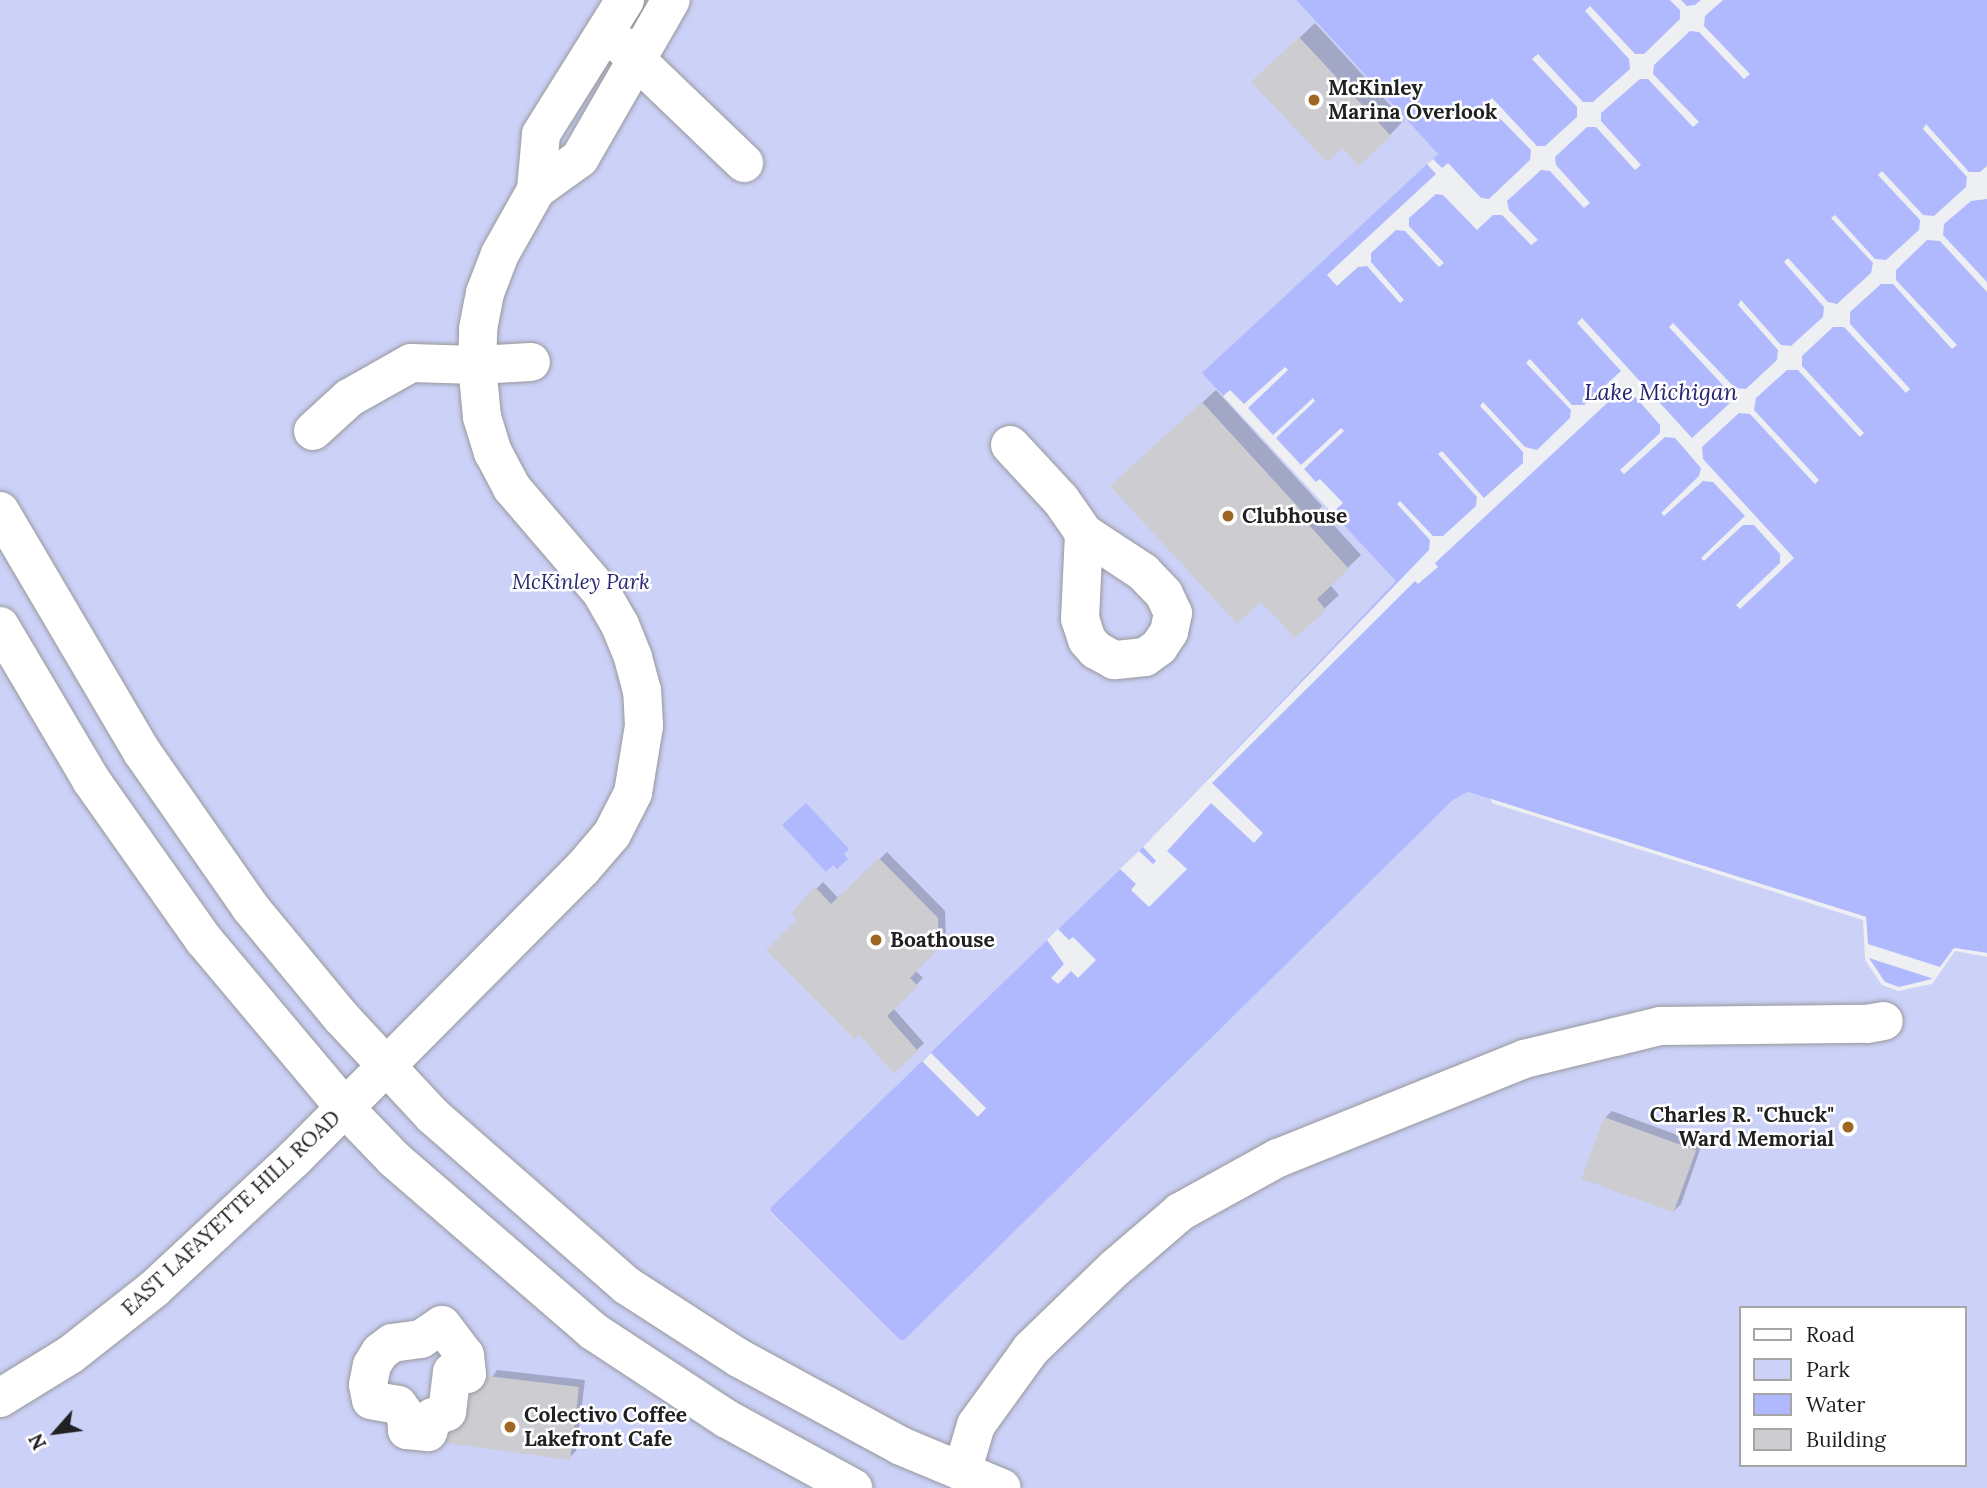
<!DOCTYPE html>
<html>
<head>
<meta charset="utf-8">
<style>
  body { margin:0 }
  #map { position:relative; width:1987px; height:1488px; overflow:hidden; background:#eeeff2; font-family:Lora,serif }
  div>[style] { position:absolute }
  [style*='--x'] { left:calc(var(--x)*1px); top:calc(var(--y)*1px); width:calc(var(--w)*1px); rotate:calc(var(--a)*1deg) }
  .green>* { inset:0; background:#cbd1f7 }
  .water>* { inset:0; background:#b1b9fe }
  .pier>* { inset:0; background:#eeeff2; transform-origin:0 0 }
  .shadow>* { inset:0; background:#0003 }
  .building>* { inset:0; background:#cdcdd1; transform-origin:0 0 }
  .roads { filter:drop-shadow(0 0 2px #98989b) drop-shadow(0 0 2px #98989b) }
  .minor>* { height:38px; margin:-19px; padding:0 19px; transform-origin:19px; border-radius:19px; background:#fff }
  .major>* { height:38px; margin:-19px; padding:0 19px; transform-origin:19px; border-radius:19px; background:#fff }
  .dots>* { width:19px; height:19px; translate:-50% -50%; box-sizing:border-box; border:4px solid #fff; border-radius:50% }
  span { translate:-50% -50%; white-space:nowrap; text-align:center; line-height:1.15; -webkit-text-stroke:5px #fff; paint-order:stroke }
  .poi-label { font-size:21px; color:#212123; font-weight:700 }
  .left { translate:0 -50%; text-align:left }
  .right { translate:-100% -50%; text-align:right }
  .park-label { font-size:21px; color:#2b2975; font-style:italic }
  .street-label { font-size:21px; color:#212123 }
  .water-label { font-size:23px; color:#27236f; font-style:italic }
  .legend { position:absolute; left:1739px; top:1306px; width:228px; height:161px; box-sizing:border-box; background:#fff; border:2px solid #a6a6a7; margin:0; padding:9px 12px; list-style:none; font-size:21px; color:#212123 }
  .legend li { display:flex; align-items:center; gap:14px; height:35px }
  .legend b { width:35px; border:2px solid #a6a6a7 }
  .north { position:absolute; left:21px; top:1397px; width:70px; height:70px; -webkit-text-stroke:5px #fff; paint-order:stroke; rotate:242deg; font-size:19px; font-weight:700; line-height:28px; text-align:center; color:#212123 }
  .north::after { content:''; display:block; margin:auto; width:24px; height:32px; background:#212123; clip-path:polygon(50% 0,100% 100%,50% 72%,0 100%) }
</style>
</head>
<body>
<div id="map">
  <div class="green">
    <i style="clip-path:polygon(evenodd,0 0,1296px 0,1438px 154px,1433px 159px,1397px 581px,1143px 847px,771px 1207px,771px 1213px,899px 1339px,902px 1338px,1453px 800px,1468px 792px,1954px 948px,1987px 953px,1987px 1488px,0 1488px,0 0,1740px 1308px,1964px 1308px,1964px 1465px,1740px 1465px,1740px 1308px)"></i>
  </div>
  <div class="water">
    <i style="clip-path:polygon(1296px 0,1987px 0,1987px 953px,1954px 948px,1930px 981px,1899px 987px,1885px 982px,1868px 959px,1866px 917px,1468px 792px,1453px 800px,904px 1340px,900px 1340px,771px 1212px,771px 1207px,1143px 847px,1396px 581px,1202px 373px,1438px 154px)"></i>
    <i style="clip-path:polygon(806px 803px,849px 849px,844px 854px,848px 859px,837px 869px,833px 865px,826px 872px,782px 825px)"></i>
  </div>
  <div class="pier">
    <i style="clip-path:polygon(1670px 0,1681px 0,1687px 6px,1695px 5px,1701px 0,1723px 0,1705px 16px,1704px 26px,1750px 74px,1744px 79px,1699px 32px,1690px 31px,1654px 65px,1653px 74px,1699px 122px,1693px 127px,1648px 79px,1640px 79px,1601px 113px,1601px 121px,1641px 165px,1635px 170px,1596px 127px,1587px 127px,1555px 157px,1556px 165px,1590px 203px,1584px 208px,1550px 171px,1541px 170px,1507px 201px,1509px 210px,1538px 240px,1531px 245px,1502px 215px,1493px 215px,1477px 230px,1443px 195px,1436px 194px,1409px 218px,1409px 226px,1444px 263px,1439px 267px,1405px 231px,1396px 230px,1371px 253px,1371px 262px,1404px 300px,1400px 303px,1367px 266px,1358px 267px,1337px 286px,1327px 275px,1436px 174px,1427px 164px,1433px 159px,1442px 168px,1448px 163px,1481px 198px,1489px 199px,1530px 160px,1531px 150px,1486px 104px,1492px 98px,1537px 146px,1545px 146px,1577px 117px,1577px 107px,1532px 59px,1538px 54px,1583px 102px,1593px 102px,1630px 69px,1629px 59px,1585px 11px,1590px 6px,1635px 54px,1644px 54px,1680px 19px,1680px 10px)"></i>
    <i style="clip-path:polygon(1926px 124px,1969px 172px,1980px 172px,1987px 166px,1987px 199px,1971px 201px,1944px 224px,1943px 235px,1987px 282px,1987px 292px,1940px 241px,1927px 240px,1896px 270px,1896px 280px,1957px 345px,1952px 349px,1893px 284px,1881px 284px,1850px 312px,1850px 324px,1910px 389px,1906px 393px,1844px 327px,1833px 327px,1802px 356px,1802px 366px,1864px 433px,1860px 437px,1798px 370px,1787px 370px,1756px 398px,1754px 410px,1819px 480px,1815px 484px,1750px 414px,1739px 413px,1702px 447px,1703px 459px,1794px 558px,1740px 609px,1736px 605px,1780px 563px,1780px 554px,1754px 525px,1743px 525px,1704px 561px,1701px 558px,1745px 516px,1713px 482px,1703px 481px,1664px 516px,1661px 513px,1699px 476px,1701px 468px,1675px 438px,1665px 437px,1624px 474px,1620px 470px,1660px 433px,1660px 425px,1632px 393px,1619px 392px,1435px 563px,1438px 567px,1418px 584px,1415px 581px,1212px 783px,1263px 833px,1254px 843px,1211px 803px,1167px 851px,1187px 869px,1149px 907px,1131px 890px,1136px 884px,1120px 869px,1139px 851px,1153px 864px,1156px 861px,1143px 847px,1429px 550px,1430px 540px,1397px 504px,1400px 501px,1433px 536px,1443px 536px,1476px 506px,1477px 497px,1438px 454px,1442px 451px,1484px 498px,1523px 463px,1523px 452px,1480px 406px,1483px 402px,1525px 447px,1537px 450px,1570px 418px,1571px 410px,1526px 363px,1530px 359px,1572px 405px,1584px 405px,1621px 371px,1577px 323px,1582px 318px,1692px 438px,1730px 403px,1731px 394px,1669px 327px,1673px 323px,1735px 388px,1746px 389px,1777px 360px,1778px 350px,1738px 305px,1741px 300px,1781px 345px,1791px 346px,1823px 317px,1824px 307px,1784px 262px,1788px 258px,1828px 302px,1837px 304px,1871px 273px,1873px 263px,1831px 218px,1835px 215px,1875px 259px,1886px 260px,1919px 230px,1920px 220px,1878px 175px,1882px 171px,1923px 215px,1934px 216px,1966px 187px,1967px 177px,1923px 129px)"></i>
    <i style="clip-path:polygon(1285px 367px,1288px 370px,1248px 408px,1273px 435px,1313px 398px,1315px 401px,1276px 438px,1301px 465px,1341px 428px,1344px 431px,1304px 469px,1316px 482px,1320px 479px,1343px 503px,1332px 513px,1223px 396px,1230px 390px,1244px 404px)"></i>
    <i style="clip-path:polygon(evenodd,1491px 799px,1866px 917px,1868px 944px,1940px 967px,1954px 948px,1987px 953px,1987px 957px,1955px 951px,1932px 984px,1898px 991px,1882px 985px,1865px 960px,1863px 920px,1492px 803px,1491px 799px,1869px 958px,1931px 978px,1932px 979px,1899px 987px,1885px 982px,1869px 958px)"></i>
    <i style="clip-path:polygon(1058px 929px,1069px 940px,1073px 937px,1096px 960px,1078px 978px,1071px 971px,1058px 984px,1051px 978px,1064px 964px,1047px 940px)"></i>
    <i style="left:931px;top:1053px;width:78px;height:12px;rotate:45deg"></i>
  </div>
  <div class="shadow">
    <i style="clip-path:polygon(1315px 23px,1404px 120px,1390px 135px,1342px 145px,1254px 82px)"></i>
    <i style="clip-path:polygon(1216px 390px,1322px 506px,1319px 509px,1361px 555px,1330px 585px,1339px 595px,1295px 636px,1261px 599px,1126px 473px)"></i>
    <i style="clip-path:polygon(887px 852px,945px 911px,946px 939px,915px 970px,923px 978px,893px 1008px,924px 1043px,917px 1050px,860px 1032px,793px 913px,823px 882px,839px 899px)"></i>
    <i style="clip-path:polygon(1612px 1111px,1702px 1144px,1681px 1204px,1674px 1211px,1605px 1118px)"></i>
    <i style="clip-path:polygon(497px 1370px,585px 1380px,576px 1451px,569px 1458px,452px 1435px,467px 1423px,473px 1395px,488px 1383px)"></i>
  </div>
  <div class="building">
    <i style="clip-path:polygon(1299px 37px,1391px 136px,1359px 166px,1342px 148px,1327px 162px,1251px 82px)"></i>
    <i style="clip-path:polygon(1202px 402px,1310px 520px,1307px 523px,1349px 569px,1317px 599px,1326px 610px,1295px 638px,1261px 602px,1237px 624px,1110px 486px)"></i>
    <i style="clip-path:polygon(879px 858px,938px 918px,939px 948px,910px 978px,918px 986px,887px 1016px,918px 1051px,894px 1073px,859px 1035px,855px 1040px,766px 950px,797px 919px,791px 913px,815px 887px,831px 904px)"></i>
    <i style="left:1604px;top:1117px;width:98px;height:66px;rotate:20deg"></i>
    <i style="clip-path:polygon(488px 1376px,579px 1387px,570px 1460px,446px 1443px,450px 1434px,464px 1425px,471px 1395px,486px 1385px)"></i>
  </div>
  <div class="roads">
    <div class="minor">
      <i style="--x:620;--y:44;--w:172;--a:43.8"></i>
      <i style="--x:536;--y:190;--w:56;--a:-84.9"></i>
      <i style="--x:541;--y:134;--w:158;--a:-57.9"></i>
      <i style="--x:313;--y:431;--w:49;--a:-42.5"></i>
      <i style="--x:349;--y:398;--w:71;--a:-29.4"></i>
      <i style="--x:411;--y:363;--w:66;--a:1.7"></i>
      <i style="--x:477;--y:365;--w:54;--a:-3.2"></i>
      <i style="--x:1010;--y:445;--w:75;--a:47.2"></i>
      <i style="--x:1061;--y:500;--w:40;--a:55.1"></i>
      <i style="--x:1084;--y:533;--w:71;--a:33.5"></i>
      <i style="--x:1143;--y:572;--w:30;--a:46"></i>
      <i style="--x:1164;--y:594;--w:21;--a:65"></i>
      <i style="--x:1173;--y:613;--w:19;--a:102"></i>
      <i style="--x:1169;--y:632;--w:18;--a:124"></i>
      <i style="--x:1159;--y:647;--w:17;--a:144"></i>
      <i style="--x:1145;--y:657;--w:31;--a:174"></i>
      <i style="--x:1114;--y:660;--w:21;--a:-151"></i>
      <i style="--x:1096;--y:650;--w:13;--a:-132"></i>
      <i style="--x:1087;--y:640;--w:22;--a:-108"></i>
      <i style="--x:1080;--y:619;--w:86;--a:-87.3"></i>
      <i style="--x:442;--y:1325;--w:38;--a:53"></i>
      <i style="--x:465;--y:1355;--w:19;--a:84"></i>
      <i style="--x:467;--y:1374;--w:15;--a:-172"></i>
      <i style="--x:452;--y:1372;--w:40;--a:97.1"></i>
      <i style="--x:447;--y:1412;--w:15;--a:160"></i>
      <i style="--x:433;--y:1417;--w:16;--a:108"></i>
      <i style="--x:428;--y:1432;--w:21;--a:-175"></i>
      <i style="--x:407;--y:1430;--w:14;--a:-94"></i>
      <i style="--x:406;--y:1416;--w:14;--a:-126"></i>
      <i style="--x:398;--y:1405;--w:27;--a:-170"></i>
      <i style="--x:371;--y:1400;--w:15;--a:-101"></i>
      <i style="--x:368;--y:1385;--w:20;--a:-79"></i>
      <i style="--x:372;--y:1365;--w:15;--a:-58"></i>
      <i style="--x:380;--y:1352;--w:15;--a:-37"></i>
      <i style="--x:392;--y:1343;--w:29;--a:-8"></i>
      <i style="--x:421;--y:1339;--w:25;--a:-34"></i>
      <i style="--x:0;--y:1398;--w:82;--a:-31.6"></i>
      <i style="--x:70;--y:1355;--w:108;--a:-38.2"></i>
      <i style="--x:155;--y:1288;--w:191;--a:-42.9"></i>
      <i style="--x:295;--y:1158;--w:407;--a:-45.2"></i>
      <i style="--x:582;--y:869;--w:46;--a:-49.4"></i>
      <i style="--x:612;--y:834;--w:46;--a:-62.9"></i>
      <i style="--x:633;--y:793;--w:68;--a:-80.7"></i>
      <i style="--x:644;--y:726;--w:35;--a:-93"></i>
      <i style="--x:642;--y:691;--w:35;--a:-105"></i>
      <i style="--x:633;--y:657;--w:35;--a:-112"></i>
      <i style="--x:620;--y:625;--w:38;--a:-120"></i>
      <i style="--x:601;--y:592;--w:137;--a:-130.6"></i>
      <i style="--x:512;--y:488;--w:40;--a:-118"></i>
      <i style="--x:493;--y:453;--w:38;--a:-107"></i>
      <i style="--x:482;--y:417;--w:52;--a:-95.5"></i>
      <i style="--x:477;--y:365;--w:36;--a:-88"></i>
      <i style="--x:478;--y:329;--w:37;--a:-79"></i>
      <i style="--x:485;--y:293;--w:42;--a:-69"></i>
      <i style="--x:500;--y:254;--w:73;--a:-60.6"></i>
      <i style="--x:536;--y:190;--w:54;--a:-36"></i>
      <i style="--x:580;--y:158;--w:182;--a:-60.1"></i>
      <i style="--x:962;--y:1472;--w:49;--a:-73.4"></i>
      <i style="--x:976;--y:1425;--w:94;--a:-54.1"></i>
      <i style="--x:1031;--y:1349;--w:117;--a:-44"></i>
      <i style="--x:1115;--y:1268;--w:86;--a:-40.7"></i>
      <i style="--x:1180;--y:1212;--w:112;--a:-28.9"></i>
      <i style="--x:1278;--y:1158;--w:265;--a:-21.9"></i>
      <i style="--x:1524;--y:1059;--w:94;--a:-13.6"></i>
      <i style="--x:1615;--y:1037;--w:46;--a:-13.7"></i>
      <i style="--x:1660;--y:1026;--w:207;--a:-0.6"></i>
      <i style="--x:1867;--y:1024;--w:17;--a:-10"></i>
    </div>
    <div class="major">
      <i style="--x:0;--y:511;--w:280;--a:59.5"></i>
      <i style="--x:142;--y:752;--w:189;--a:55.1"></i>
      <i style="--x:250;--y:907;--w:143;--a:50.4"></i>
      <i style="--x:341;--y:1017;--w:135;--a:47.1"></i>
      <i style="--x:433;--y:1116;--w:257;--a:41.2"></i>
      <i style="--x:626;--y:1285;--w:135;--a:32.9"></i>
      <i style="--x:739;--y:1358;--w:184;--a:28.5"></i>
      <i style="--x:901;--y:1446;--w:109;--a:22.6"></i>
      <i style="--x:0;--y:626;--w:179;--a:59.4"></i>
      <i style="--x:91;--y:780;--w:196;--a:54.8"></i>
      <i style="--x:204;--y:940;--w:219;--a:50"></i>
      <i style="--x:345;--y:1108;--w:71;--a:46.1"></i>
      <i style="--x:394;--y:1159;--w:263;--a:40.8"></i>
      <i style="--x:593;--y:1331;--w:160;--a:33.3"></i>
      <i style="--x:727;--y:1419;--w:144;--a:28.7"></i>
    </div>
  </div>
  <div class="dots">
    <i style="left:1314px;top:100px;background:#9f6822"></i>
    <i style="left:1228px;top:516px;background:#9f6822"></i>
    <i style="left:876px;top:940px;background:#9f6822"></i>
    <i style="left:1848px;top:1127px;background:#9f6822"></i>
    <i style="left:510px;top:1427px;background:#9f6822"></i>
  </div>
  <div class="poi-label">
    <span class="left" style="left:1328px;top:100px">McKinley<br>Marina Overlook</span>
    <span class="left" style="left:1242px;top:516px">Clubhouse</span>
    <span class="left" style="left:890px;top:940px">Boathouse</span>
    <span class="right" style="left:1834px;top:1127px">Charles R. "Chuck"<br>Ward Memorial</span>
    <span class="left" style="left:524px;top:1427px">Colectivo Coffee<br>Lakefront Cafe</span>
  </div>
  <div class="park-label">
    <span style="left:581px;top:582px">McKinley Park</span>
  </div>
  <div class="street-label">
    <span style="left:231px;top:1213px;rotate:-43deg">EAST LAFAYETTE HILL ROAD</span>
  </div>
  <div class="water-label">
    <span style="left:1661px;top:392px">Lake Michigan</span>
  </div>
  <ul class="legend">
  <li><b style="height:9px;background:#fff"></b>Road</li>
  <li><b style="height:19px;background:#cbd1f7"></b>Park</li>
  <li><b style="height:19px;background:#b1b9fe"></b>Water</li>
  <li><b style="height:19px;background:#cdcdd1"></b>Building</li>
  </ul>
  <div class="north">N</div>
</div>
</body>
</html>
